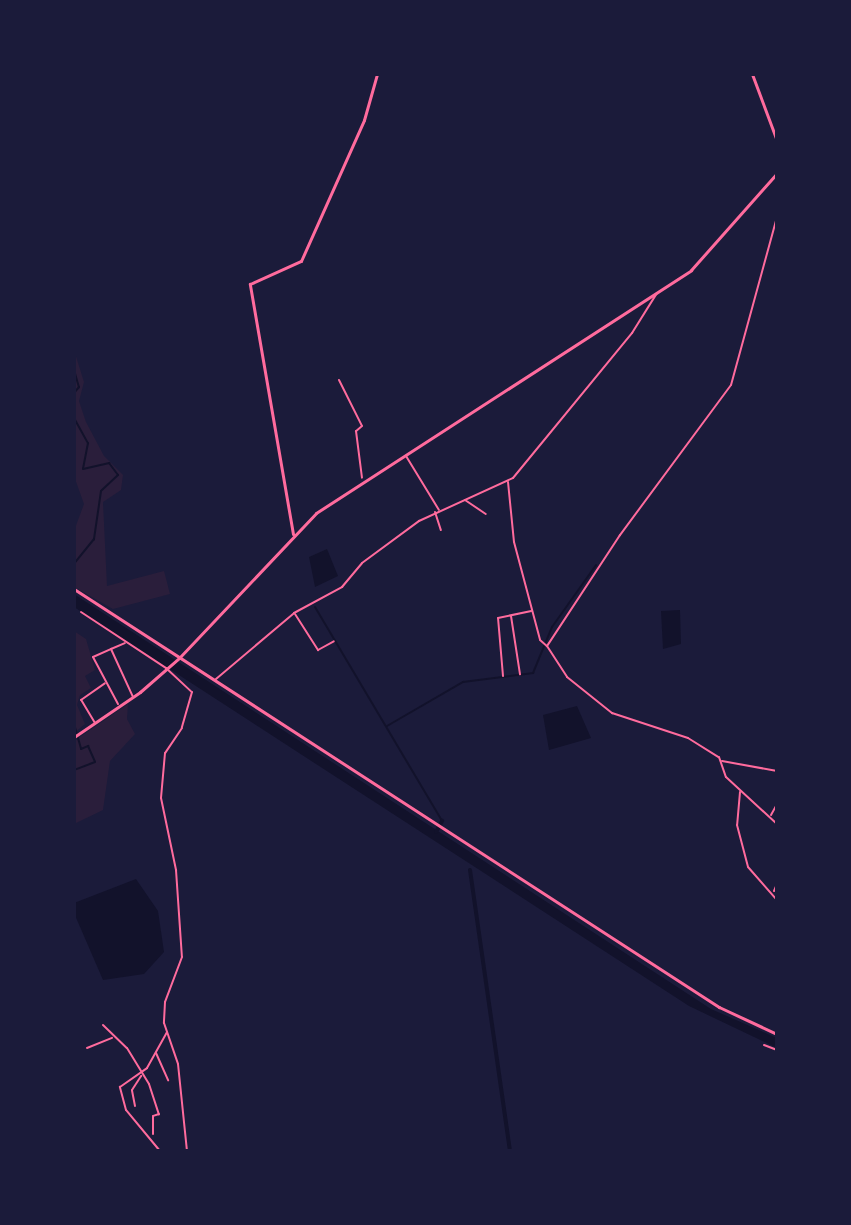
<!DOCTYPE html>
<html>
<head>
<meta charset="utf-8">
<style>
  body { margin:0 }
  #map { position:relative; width:851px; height:1225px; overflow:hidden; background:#1b1b3a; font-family:"IBM Plex Sans",sans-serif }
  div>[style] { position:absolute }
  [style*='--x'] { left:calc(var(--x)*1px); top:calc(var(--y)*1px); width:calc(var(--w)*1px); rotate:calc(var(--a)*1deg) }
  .green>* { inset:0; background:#2a1e3b }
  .water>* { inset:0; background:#12122b }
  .stream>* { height:2px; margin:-1px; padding:0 1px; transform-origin:1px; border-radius:1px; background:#12122b }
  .canal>* { height:4px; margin:-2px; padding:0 2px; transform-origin:2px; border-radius:2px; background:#12122b }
  .minor>* { height:2px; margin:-1px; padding:0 1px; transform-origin:1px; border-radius:1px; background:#ff6b9d }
  .tertiary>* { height:3px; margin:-1.5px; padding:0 1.5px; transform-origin:1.5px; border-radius:1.5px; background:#ff6b9d }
  .secondary>* { height:3px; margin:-1.5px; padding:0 1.5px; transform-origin:1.5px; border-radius:1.5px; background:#ff6b9d }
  span { translate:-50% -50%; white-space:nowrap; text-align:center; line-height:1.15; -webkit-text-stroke:8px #1b1b3a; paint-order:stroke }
  .frame { position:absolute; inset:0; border:76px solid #1b1b3a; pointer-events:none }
</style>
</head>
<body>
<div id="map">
  <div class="green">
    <i style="clip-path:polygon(74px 350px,84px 382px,79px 401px,86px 422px,104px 456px,123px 475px,121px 490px,103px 502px,107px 586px,164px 571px,170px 594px,113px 609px,74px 587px,74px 531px,84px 504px,74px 476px)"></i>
    <i style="clip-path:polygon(74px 631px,86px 639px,95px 670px,85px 676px,91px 688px,80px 695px,77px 705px,85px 724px,74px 733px)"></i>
    <i style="clip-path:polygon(128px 704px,127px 719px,135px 734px,110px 761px,103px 810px,74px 824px,74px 741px)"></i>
  </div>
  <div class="water">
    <i style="clip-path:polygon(327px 549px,338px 576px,315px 587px,309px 557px)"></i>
    <i style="clip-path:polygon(74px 594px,711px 1009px,777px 1038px,777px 1048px,689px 1006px,74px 607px)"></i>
    <i style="clip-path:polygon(680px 610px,681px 644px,663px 649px,661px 611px)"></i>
    <i style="clip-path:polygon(577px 706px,591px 738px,549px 750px,543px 715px)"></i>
    <i style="clip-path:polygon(136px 879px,158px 911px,164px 952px,144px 974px,103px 980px,74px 913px,74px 903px)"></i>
  </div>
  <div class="stream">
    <i style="--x:74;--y:370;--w:18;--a:74"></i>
    <i style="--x:79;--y:387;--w:8;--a:130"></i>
    <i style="--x:74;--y:418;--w:29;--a:61"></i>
    <i style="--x:88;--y:443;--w:26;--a:101"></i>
    <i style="--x:83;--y:469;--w:27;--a:-13"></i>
    <i style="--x:109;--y:463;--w:15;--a:53"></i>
    <i style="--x:118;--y:475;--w:23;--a:137"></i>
    <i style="--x:101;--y:491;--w:49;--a:98.3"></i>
    <i style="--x:94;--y:539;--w:32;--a:129"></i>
    <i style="--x:315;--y:607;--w:249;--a:59.3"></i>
    <i style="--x:74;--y:724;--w:26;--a:74"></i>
    <i style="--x:81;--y:749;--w:8;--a:-23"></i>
    <i style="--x:88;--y:746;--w:17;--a:66"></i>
    <i style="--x:95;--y:762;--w:22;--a:159"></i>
    <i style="--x:387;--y:726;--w:88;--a:-30.1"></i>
    <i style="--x:463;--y:682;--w:71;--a:-7.3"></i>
    <i style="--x:533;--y:673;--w:50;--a:-67.6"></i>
    <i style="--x:552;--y:627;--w:76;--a:-54.6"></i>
  </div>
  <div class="canal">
    <i style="--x:436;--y:832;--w:13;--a:-61"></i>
    <i style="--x:470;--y:870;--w:284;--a:81.9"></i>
  </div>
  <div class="minor">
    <i style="--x:777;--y:217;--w:174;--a:105.3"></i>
    <i style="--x:731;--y:385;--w:187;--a:126.5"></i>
    <i style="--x:620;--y:535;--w:133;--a:123.3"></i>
    <i style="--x:547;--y:646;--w:37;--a:57"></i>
    <i style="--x:567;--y:677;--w:58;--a:38.7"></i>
    <i style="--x:612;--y:713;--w:80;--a:18.2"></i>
    <i style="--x:688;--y:738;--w:36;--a:32"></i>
    <i style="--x:719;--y:757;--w:21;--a:71"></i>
    <i style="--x:726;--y:777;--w:69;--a:42.7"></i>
    <i style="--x:339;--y:380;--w:51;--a:63.4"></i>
    <i style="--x:362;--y:426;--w:8;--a:140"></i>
    <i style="--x:356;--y:431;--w:47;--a:82.7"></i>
    <i style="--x:406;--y:456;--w:63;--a:58.6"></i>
    <i style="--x:508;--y:482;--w:60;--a:84.3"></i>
    <i style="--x:514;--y:542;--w:101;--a:75.1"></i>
    <i style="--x:540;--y:640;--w:9;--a:41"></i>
    <i style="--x:465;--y:500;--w:25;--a:34"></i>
    <i style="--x:435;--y:512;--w:19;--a:72"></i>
    <i style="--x:81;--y:612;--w:102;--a:33.4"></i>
    <i style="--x:166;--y:668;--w:35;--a:43"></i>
    <i style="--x:192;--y:692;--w:37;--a:106"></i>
    <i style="--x:182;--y:728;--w:30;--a:124"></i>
    <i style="--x:165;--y:753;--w:45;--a:95.1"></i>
    <i style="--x:161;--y:798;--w:74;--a:78.2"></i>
    <i style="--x:176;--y:870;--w:87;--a:86.1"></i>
    <i style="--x:182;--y:957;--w:48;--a:110.7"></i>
    <i style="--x:165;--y:1002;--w:21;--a:93"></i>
    <i style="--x:164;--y:1023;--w:43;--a:71.1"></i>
    <i style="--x:178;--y:1064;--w:87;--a:84.1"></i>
    <i style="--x:295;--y:614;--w:43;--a:57.4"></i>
    <i style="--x:318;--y:650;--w:18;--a:-29"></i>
    <i style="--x:511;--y:616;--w:59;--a:81.2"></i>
    <i style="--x:111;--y:649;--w:15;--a:-23"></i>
    <i style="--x:503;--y:676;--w:58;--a:-94.9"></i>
    <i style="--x:498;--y:618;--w:34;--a:-12"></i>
    <i style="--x:216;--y:679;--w:102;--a:-40.2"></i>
    <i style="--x:294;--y:613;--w:55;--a:-28.4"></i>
    <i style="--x:342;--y:587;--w:31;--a:-50"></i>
    <i style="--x:362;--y:563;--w:71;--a:-36.4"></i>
    <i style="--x:419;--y:521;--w:103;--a:-24.6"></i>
    <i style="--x:513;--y:478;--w:188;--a:-50.6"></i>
    <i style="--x:632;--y:333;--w:47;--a:-58"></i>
    <i style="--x:118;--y:704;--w:53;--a:-118"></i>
    <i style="--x:93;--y:657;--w:20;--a:-24"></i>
    <i style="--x:111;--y:649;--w:53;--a:65.4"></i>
    <i style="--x:95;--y:723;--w:27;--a:-121"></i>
    <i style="--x:81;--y:700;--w:29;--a:-35"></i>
    <i style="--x:722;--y:761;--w:56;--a:10.3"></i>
    <i style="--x:740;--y:792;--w:33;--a:95"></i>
    <i style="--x:737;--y:825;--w:43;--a:75.3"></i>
    <i style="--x:748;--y:867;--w:44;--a:48.7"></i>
    <i style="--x:771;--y:815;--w:13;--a:-61"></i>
    <i style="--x:774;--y:891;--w:8;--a:-67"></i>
    <i style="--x:103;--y:1025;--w:33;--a:44"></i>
    <i style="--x:127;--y:1048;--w:42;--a:58.6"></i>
    <i style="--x:149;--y:1084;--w:32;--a:72"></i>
    <i style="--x:159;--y:1114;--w:6;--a:162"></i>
    <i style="--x:153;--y:1116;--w:18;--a:90"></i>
    <i style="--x:764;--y:1045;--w:14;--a:21"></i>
    <i style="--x:87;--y:1048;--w:27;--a:-22"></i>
    <i style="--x:156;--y:1053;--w:30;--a:66"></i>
    <i style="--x:135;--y:1106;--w:16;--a:-101"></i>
    <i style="--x:132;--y:1090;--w:17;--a:-57"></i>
    <i style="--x:160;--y:1151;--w:53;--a:-129.7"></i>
    <i style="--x:126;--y:1110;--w:24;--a:-105"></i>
    <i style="--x:120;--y:1087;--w:33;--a:-35"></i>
    <i style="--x:147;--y:1068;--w:41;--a:-60.9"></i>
  </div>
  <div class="tertiary">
    <i style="--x:752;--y:74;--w:72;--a:69.5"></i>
    <i style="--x:293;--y:534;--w:254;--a:-99.8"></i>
    <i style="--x:250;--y:284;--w:56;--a:-24.3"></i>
    <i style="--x:301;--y:261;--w:154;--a:-65.9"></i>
    <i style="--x:364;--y:120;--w:48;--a:-74.2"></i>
  </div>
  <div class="secondary">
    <i style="--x:74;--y:589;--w:769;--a:32.95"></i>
    <i style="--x:719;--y:1007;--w:64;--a:25"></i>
    <i style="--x:74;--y:737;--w:80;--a:-34.3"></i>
    <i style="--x:140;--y:692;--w:52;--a:-41.1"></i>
    <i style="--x:179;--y:658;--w:199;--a:-46.6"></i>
    <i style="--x:316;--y:513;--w:447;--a:-32.9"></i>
    <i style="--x:691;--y:270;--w:130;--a:-48.4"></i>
  </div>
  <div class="frame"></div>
</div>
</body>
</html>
